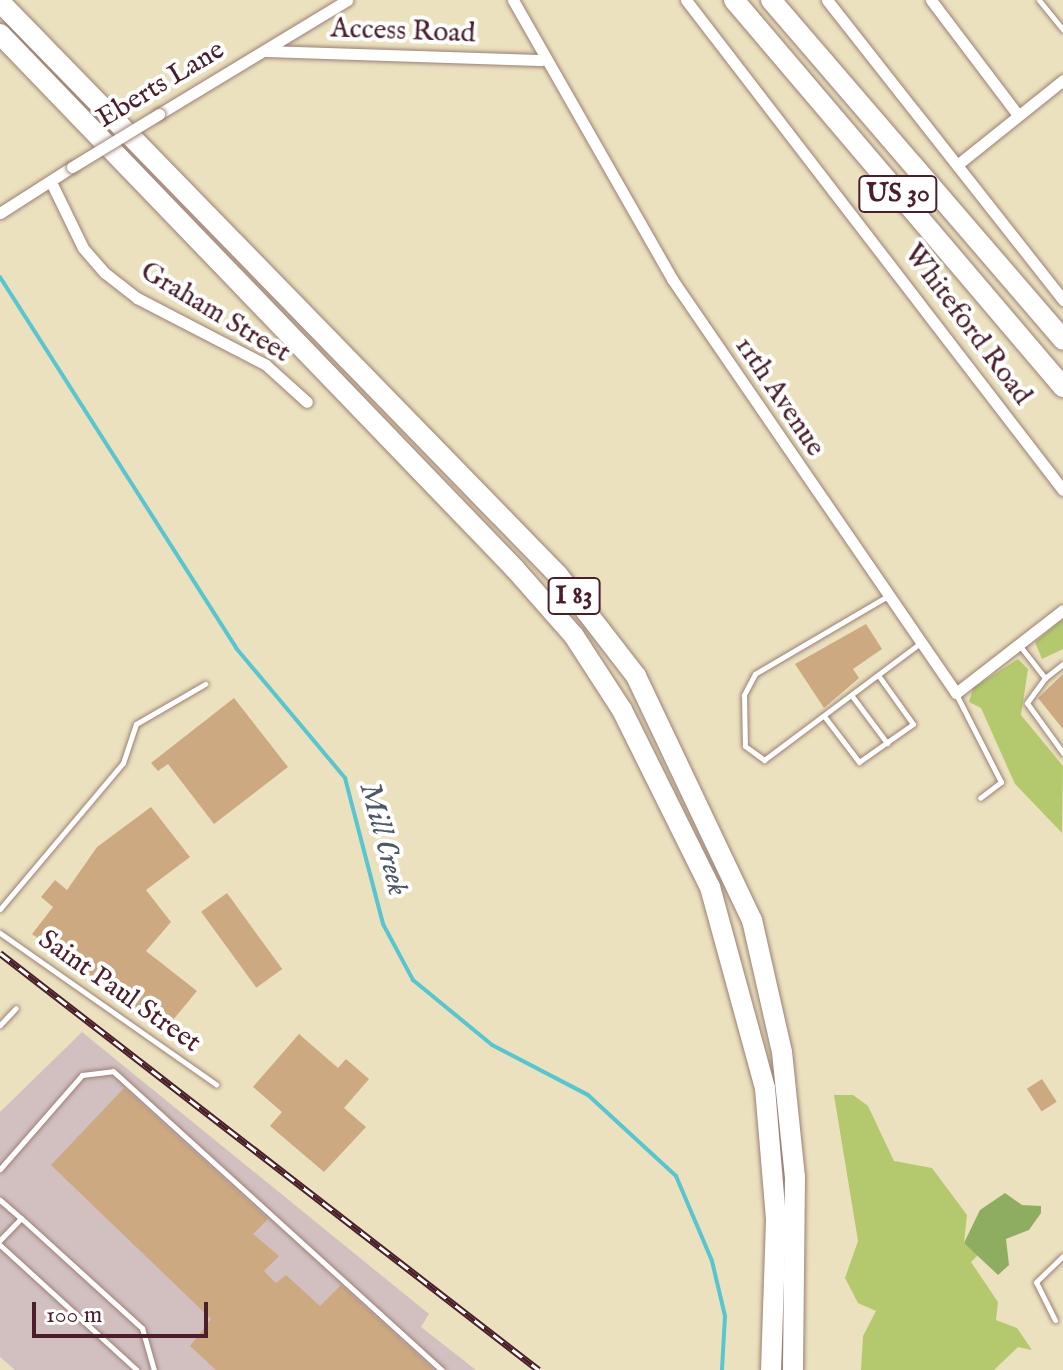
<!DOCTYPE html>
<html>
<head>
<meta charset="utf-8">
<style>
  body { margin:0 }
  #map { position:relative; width:1063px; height:1370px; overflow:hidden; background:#ece1bf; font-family:"IM FELL English",serif }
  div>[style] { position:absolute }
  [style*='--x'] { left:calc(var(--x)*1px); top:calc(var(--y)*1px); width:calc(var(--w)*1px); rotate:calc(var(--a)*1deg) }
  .industrial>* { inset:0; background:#d2bfc0 }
  .green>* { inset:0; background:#b4c96d }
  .forest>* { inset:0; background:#8fad60 }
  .stream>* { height:4px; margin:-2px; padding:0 2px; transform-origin:2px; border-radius:2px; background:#59c5d0 }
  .building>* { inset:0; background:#cda982; transform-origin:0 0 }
  .roads { filter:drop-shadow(0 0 2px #9b8075) drop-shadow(0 0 2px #9b8075) }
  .lane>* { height:5px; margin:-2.5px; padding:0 2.5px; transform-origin:2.5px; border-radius:2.5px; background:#fff }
  .street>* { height:11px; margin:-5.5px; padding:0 5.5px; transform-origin:5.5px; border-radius:5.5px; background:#fff }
  .highway>* { height:20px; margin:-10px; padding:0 10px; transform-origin:10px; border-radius:10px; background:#fff }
  .rail>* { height:7px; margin-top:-3.5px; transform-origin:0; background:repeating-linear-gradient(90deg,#fff 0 12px,#4a1f2b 0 24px); box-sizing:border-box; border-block:2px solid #4a1f2b }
  .bridges { filter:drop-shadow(0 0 2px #9b8075) drop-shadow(0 0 2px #9b8075) }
  .street-bridge>* { height:11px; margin:-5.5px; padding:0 5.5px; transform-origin:5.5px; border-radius:5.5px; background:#fff }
  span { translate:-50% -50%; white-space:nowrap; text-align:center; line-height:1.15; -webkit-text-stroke:8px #fff; paint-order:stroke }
  .shield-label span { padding:2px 6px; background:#fff; border:2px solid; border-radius:6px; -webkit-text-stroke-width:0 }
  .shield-label { font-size:26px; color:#4a1f2b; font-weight:700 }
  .street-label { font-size:28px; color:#4a1f2b }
  .water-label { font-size:30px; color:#4f5965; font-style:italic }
  .scale { position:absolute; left:32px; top:1302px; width:176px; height:36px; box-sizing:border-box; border:4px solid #4a1f2b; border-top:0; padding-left:10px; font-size:24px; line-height:28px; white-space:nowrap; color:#4a1f2b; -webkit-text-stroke:6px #fff; paint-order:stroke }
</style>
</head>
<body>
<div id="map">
  <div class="industrial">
    <i style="clip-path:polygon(82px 1032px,429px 1314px,421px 1327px,476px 1370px,15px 1370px,0 1357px,0 1112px)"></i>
  </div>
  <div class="green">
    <i style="clip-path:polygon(1063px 619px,1063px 649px,1042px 659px,1035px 642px)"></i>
    <i style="clip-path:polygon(1018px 659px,1028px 669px,1021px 715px,1063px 766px,1062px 833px,1015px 784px,981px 708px,969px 702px,973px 688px)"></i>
    <i style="clip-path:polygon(834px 1095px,853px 1095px,868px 1106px,894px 1161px,932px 1168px,967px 1215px,964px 1243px,978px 1255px,971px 1262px,998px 1302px,996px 1320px,1017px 1328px,1032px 1350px,1018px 1347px,994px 1370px,861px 1370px,863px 1336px,876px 1311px,858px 1303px,845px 1278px,858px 1241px)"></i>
  </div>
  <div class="forest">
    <i style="clip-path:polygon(1005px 1193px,1022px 1205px,1041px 1206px,1041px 1213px,1029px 1230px,1006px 1239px,1009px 1265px,998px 1275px,964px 1243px,980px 1210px)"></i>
  </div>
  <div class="stream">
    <i style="--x:0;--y:277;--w:440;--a:57.5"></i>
    <i style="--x:236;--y:648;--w:170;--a:50"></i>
    <i style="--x:345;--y:778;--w:151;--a:75.4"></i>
    <i style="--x:383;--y:924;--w:64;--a:61.8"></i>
    <i style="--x:413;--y:980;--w:102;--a:39.4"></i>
    <i style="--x:492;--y:1045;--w:108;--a:27.5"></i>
    <i style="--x:588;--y:1095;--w:120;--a:42.6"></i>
    <i style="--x:676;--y:1176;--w:92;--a:67"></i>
    <i style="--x:712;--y:1261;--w:57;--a:76.7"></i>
    <i style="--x:725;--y:1316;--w:54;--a:93.2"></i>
  </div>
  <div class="building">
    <i style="clip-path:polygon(866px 624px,882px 649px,853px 669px,859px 678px,824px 708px,795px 664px)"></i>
    <i style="clip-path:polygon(1063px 674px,1063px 729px,1038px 698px)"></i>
    <i style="clip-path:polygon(234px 698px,288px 767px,214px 824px,168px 764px,158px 771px,151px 763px)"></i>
    <i style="clip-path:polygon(151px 807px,190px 857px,146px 890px,171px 922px,146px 951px,197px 991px,163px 1032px,32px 934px,53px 907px,41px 897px,55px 880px,67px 890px,97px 847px)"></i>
    <i style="left:227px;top:893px;width:94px;height:32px;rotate:54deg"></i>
    <i style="clip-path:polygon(299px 1034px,338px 1068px,346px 1059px,369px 1079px,344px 1108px,366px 1127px,324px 1172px,270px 1126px,282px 1112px,253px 1087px)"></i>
    <i style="left:1042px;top:1079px;width:27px;height:18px;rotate:57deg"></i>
    <i style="clip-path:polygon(124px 1088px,268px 1219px,253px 1234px,279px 1256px,264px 1271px,276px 1283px,286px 1275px,320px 1306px,341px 1285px,434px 1370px,216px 1370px,190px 1346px,211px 1319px,51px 1165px)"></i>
  </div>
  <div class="roads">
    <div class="lane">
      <i style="--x:1039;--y:0;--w:38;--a:51"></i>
      <i style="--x:886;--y:597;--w:152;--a:149.6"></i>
      <i style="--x:755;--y:674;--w:24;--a:118"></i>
      <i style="--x:744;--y:695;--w:51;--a:88.9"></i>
      <i style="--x:745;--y:746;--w:24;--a:36"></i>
      <i style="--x:764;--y:760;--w:194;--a:-36.8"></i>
      <i style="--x:1020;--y:646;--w:41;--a:52"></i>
      <i style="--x:1045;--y:678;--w:23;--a:-38"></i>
      <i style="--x:1045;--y:678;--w:31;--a:126"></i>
      <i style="--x:1027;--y:703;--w:62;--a:54.2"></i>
      <i style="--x:956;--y:694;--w:99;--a:62.9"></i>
      <i style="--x:1001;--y:782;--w:26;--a:143"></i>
      <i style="--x:852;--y:696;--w:59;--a:53.3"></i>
      <i style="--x:824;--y:716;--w:58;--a:52.7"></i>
      <i style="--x:859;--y:762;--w:66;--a:-35.1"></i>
      <i style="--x:913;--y:724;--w:60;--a:-125.5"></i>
      <i style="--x:0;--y:909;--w:191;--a:-49.9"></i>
      <i style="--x:123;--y:763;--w:41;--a:-71.6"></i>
      <i style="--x:136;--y:724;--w:80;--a:-30.1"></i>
      <i style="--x:0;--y:933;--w:264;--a:35"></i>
      <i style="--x:0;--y:1025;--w:23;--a:-47"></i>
      <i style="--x:0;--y:1169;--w:125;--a:-48.9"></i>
      <i style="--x:82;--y:1075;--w:31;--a:-7"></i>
      <i style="--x:113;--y:1071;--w:445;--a:42.3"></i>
      <i style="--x:0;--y:1200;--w:28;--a:41"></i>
      <i style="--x:0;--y:1240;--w:30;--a:-46"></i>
      <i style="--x:21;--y:1218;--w:164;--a:42.3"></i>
      <i style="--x:142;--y:1328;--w:44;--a:74.1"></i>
      <i style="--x:0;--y:1245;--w:185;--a:42.4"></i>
      <i style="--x:1055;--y:1320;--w:42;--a:-116.6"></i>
      <i style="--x:1036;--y:1282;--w:37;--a:-44"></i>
    </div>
    <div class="street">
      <i style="--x:513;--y:0;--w:321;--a:60.3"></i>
      <i style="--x:672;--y:279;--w:502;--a:55.55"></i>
      <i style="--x:956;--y:693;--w:135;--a:-37.8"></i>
      <i style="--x:686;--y:0;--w:618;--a:52.43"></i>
      <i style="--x:827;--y:0;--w:382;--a:51.8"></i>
      <i style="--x:931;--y:0;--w:144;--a:52.9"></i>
      <i style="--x:264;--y:51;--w:277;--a:1.9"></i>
      <i style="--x:159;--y:114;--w:220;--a:-31.2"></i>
      <i style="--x:957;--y:165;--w:136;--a:-38.7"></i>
      <i style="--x:51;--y:182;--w:73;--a:64.1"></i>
      <i style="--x:83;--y:248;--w:33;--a:49"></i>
      <i style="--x:105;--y:273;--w:41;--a:38"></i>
      <i style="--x:137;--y:298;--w:145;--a:27.4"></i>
      <i style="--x:266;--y:365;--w:55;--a:42.1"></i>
      <i style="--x:0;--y:213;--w:85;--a:-32.6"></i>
    </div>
    <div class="highway">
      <i style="--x:734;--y:0;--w:508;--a:49.63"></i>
      <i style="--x:771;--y:0;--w:448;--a:49.3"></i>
      <i style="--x:0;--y:2;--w:800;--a:45.76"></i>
      <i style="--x:558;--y:575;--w:128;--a:52.3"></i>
      <i style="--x:636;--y:676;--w:270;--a:64.6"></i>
      <i style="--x:752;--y:920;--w:135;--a:77.2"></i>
      <i style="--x:782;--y:1052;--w:126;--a:84.1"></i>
      <i style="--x:795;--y:1177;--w:193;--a:90.6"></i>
      <i style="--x:0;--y:34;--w:743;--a:46.09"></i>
      <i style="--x:515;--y:569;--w:89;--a:48.6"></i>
      <i style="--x:574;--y:636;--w:88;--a:57"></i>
      <i style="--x:622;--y:710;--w:198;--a:63.6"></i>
      <i style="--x:710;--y:887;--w:208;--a:74.7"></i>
      <i style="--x:765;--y:1088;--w:132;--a:85.2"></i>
      <i style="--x:776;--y:1220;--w:150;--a:91.9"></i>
    </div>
  </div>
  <div class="rail">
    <i style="--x:0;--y:953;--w:681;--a:37.73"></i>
  </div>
  <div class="bridges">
    <div class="street-bridge">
      <i style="--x:72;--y:167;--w:102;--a:-31.3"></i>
    </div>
  </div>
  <div class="shield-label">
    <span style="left:898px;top:194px">US 30</span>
    <span style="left:574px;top:596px">I 83</span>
  </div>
  <div class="street-label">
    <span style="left:403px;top:32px;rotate:2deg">Access Road</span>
    <span style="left:161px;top:85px;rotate:-31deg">Eberts Lane</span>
    <span style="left:215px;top:313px;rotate:31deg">Graham Street</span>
    <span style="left:967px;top:325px;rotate:53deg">Whiteford Road</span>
    <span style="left:779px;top:397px;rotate:56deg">11th Avenue</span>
    <span style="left:119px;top:992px;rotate:35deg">Saint Paul Street</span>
  </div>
  <div class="water-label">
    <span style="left:383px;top:839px;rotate:75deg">Mill Creek</span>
  </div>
  <div class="scale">100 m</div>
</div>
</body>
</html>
